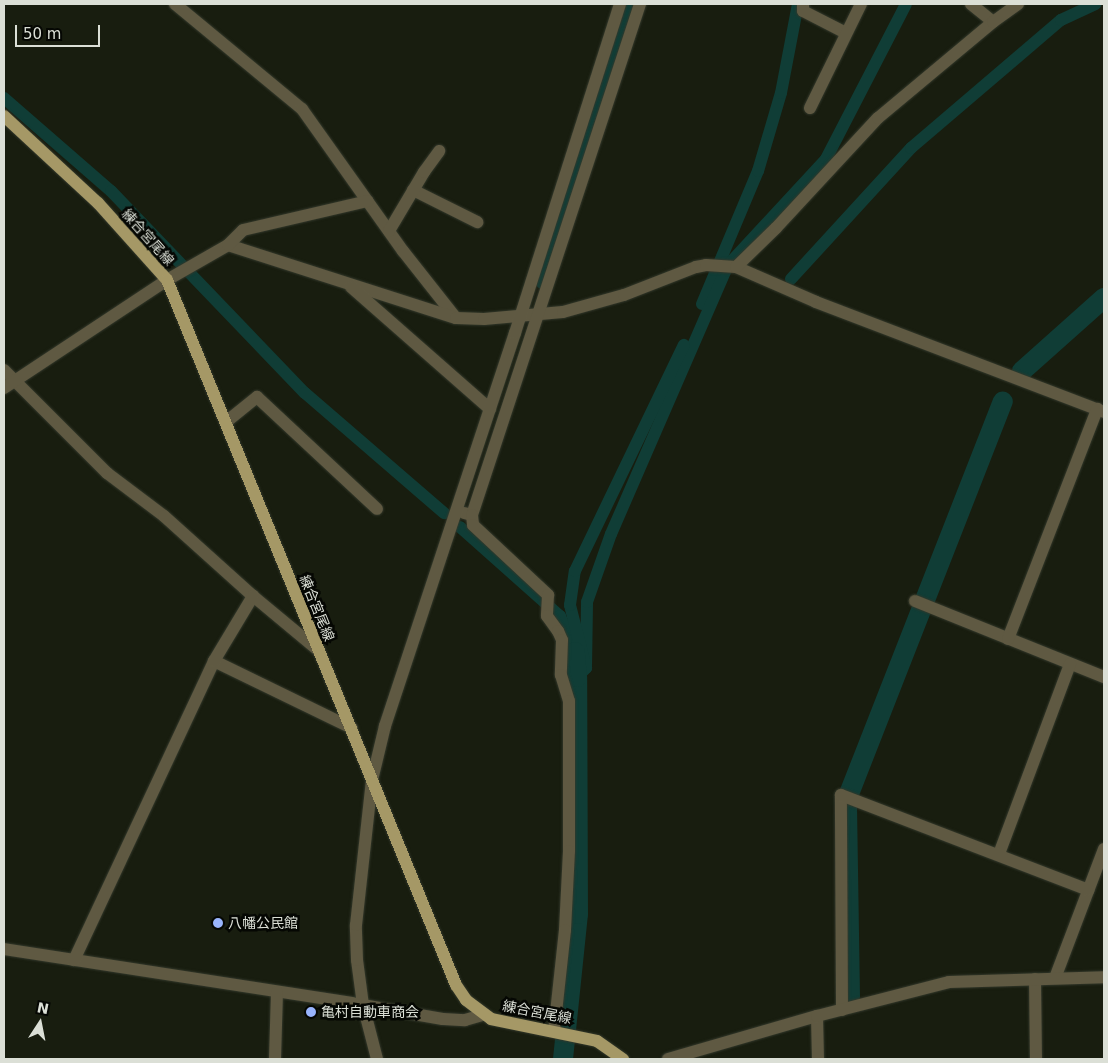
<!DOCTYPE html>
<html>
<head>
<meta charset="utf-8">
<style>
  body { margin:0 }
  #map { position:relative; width:1108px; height:1063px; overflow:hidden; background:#181d0f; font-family:"DejaVu Sans","Noto Sans JP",sans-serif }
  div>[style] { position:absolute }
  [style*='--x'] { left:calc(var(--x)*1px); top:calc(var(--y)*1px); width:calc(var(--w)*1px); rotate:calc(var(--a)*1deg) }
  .canal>* { height:12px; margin:-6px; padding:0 6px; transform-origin:6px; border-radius:6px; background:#103d36 }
  .river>* { height:20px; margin:-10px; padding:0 10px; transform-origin:10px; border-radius:10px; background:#103d36 }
  .roads { filter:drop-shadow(0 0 1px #33382b) drop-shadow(0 0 1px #33382b) }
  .minor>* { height:12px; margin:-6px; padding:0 6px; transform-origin:6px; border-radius:6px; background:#5f5942 }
  .major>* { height:12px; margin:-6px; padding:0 6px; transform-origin:6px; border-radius:6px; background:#a59866 }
  .dots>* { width:14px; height:14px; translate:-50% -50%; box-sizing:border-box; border:2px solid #050703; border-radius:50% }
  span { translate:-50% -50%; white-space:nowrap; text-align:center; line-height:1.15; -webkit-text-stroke:5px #050703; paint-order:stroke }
  .street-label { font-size:14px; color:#dbdfd6 }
  .poi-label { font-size:14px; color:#dbdfd6 }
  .left { translate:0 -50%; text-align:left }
  .frame { position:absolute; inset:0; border:5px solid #dbdfd6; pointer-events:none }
  .north { position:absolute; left:15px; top:998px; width:50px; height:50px; -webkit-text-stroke:4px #050703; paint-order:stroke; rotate:11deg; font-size:14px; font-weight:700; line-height:20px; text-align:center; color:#dbdfd6 }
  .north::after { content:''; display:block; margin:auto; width:18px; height:22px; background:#dbdfd6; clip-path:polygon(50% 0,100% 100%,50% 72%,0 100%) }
  .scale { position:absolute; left:15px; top:25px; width:85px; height:22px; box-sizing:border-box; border:2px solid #dbdfd6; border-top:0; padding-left:6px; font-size:15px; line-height:18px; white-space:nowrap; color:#dbdfd6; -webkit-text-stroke:4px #050703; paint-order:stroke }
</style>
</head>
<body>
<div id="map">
  <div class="canal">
    <i style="--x:4;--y:98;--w:142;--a:41"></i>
    <i style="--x:111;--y:191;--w:280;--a:46.2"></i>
    <i style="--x:305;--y:393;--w:184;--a:40.8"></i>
    <i style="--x:791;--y:279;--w:178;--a:-47.5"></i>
    <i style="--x:911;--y:148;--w:197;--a:-40.5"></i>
    <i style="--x:1061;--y:20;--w:38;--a:-25"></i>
    <i style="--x:542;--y:283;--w:293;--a:-72.1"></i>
    <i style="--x:702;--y:304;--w:144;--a:-67.2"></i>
    <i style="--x:758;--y:171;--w:81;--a:-73.6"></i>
    <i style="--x:781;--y:93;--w:91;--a:-79.2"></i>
    <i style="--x:460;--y:527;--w:134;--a:41.7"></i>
    <i style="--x:560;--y:616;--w:39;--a:67"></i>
    <i style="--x:586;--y:668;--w:66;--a:-89.1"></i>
    <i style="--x:587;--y:602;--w:72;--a:-70.6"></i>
    <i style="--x:611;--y:534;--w:293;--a:-66.5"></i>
    <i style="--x:728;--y:265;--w:144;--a:-47.2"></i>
    <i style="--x:826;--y:159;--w:174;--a:-62.7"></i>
    <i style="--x:577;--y:677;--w:13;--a:-45"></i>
    <i style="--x:586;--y:668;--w:65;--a:-104.3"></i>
    <i style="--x:570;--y:605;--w:34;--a:-82"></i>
    <i style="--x:575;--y:571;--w:251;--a:-64.3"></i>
  </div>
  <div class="river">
    <i style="--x:1022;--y:371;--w:110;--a:-41.7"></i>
    <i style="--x:850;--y:997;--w:198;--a:-90.9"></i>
    <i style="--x:847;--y:799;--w:427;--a:-68.6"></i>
    <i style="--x:563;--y:1059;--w:146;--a:-84.1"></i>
    <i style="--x:578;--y:914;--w:237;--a:-90.2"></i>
    <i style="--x:577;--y:677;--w:25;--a:-95"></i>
  </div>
  <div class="roads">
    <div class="minor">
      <i style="--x:175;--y:4;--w:165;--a:39.6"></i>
      <i style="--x:302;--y:109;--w:174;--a:54.6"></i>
      <i style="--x:403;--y:251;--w:85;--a:51.7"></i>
      <i style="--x:803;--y:4;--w:7;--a:90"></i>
      <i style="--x:803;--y:11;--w:48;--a:27.1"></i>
      <i style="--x:971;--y:4;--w:28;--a:39"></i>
      <i style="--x:810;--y:108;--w:116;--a:-63.9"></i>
      <i style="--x:413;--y:190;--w:72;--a:26.6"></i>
      <i style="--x:389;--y:231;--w:69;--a:-59.3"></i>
      <i style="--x:424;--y:172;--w:26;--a:-54"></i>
      <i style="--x:228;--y:245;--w:239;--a:17.8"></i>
      <i style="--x:456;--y:318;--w:28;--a:2"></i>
      <i style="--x:484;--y:319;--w:79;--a:-5.1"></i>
      <i style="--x:563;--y:312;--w:63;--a:-15.6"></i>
      <i style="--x:624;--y:295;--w:77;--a:-21.3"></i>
      <i style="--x:696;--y:267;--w:10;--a:-11"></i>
      <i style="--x:706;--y:265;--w:30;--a:4"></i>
      <i style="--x:736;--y:267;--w:87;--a:23.6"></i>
      <i style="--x:816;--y:302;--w:308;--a:20.9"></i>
      <i style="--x:736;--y:267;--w:56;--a:-44.3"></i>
      <i style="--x:776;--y:228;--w:150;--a:-47.2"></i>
      <i style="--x:878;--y:118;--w:150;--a:-39.9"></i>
      <i style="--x:993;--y:22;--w:31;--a:-36"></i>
      <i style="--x:351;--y:287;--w:185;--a:41.3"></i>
      <i style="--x:4;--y:370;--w:146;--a:45"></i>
      <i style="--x:107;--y:473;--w:71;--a:37"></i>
      <i style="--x:164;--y:516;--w:120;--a:42"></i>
      <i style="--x:253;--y:596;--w:85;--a:39.7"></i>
      <i style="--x:4;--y:388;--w:196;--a:-33.5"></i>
      <i style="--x:167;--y:280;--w:70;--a:-29.8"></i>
      <i style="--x:228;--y:245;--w:21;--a:-45"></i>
      <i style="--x:243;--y:230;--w:128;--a:-13.1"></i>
      <i style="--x:226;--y:422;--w:40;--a:-39"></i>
      <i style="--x:257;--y:397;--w:164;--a:43"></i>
      <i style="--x:464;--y:513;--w:8;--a:14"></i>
      <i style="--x:472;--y:515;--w:538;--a:-71.8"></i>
      <i style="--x:472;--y:515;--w:10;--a:84"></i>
      <i style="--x:473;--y:525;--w:103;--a:43"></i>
      <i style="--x:548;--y:595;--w:21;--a:93"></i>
      <i style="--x:547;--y:616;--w:19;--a:54"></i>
      <i style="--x:558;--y:631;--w:10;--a:66"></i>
      <i style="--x:562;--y:640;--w:35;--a:92"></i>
      <i style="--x:561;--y:675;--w:27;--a:73"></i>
      <i style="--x:569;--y:701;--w:150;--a:90"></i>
      <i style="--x:569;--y:851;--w:79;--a:92.9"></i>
      <i style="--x:565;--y:930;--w:102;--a:96.2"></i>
      <i style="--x:915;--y:601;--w:204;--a:21.9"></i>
      <i style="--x:1008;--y:639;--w:247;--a:-68.8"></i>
      <i style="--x:214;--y:661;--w:153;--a:25.9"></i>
      <i style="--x:999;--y:854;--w:203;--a:-69.5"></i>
      <i style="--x:4;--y:949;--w:351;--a:8.8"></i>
      <i style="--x:351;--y:1003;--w:93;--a:9.9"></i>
      <i style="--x:443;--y:1019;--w:22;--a:3"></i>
      <i style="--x:465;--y:1020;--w:19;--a:-16"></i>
      <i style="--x:74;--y:960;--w:330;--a:-64.9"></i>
      <i style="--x:214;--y:661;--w:76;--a:-59"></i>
      <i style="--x:1055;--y:978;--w:138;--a:-69.2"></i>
      <i style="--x:1035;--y:979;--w:80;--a:89.3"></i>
      <i style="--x:842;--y:1010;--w:215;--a:-90.3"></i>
      <i style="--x:841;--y:795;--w:265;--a:21"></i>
      <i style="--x:817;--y:1016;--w:43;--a:88.7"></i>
      <i style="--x:275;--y:1059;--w:67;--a:-88.3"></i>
      <i style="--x:377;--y:1059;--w:56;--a:-104.5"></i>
      <i style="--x:363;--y:1005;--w:45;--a:-97.6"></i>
      <i style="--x:357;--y:960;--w:35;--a:-92"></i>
      <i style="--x:356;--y:925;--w:146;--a:-83.7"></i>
      <i style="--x:372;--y:780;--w:56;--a:-76.5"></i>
      <i style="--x:385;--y:726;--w:414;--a:-71.7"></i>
      <i style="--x:515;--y:333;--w:345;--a:-72.3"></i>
      <i style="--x:668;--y:1059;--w:155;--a:-16.1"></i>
      <i style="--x:817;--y:1016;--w:136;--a:-14.4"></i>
      <i style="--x:949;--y:982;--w:155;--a:-1.8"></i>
    </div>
    <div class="major">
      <i style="--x:4;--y:116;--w:128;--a:42.8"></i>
      <i style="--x:98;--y:203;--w:103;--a:48.1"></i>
      <i style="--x:167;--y:280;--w:762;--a:67.71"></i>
      <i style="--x:456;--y:985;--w:18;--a:56"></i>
      <i style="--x:466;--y:1000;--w:31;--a:37"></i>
      <i style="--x:491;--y:1019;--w:108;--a:11.7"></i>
      <i style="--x:597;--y:1041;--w:32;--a:35"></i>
    </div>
  </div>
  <div class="dots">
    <i style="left:218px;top:923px;background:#99b5fd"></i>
    <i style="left:311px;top:1012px;background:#99b5fd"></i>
  </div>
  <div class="street-label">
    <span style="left:148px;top:237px;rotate:48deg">練合宮尾線</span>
    <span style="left:317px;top:608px;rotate:68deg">練合宮尾線</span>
    <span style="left:537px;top:1012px;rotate:11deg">練合宮尾線</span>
  </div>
  <div class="poi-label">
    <span class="left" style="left:228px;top:923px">八幡公民館</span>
    <span class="left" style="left:321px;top:1012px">亀村自動車商会</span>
  </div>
  <div class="frame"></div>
  <div class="north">N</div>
  <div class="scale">50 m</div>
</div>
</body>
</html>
